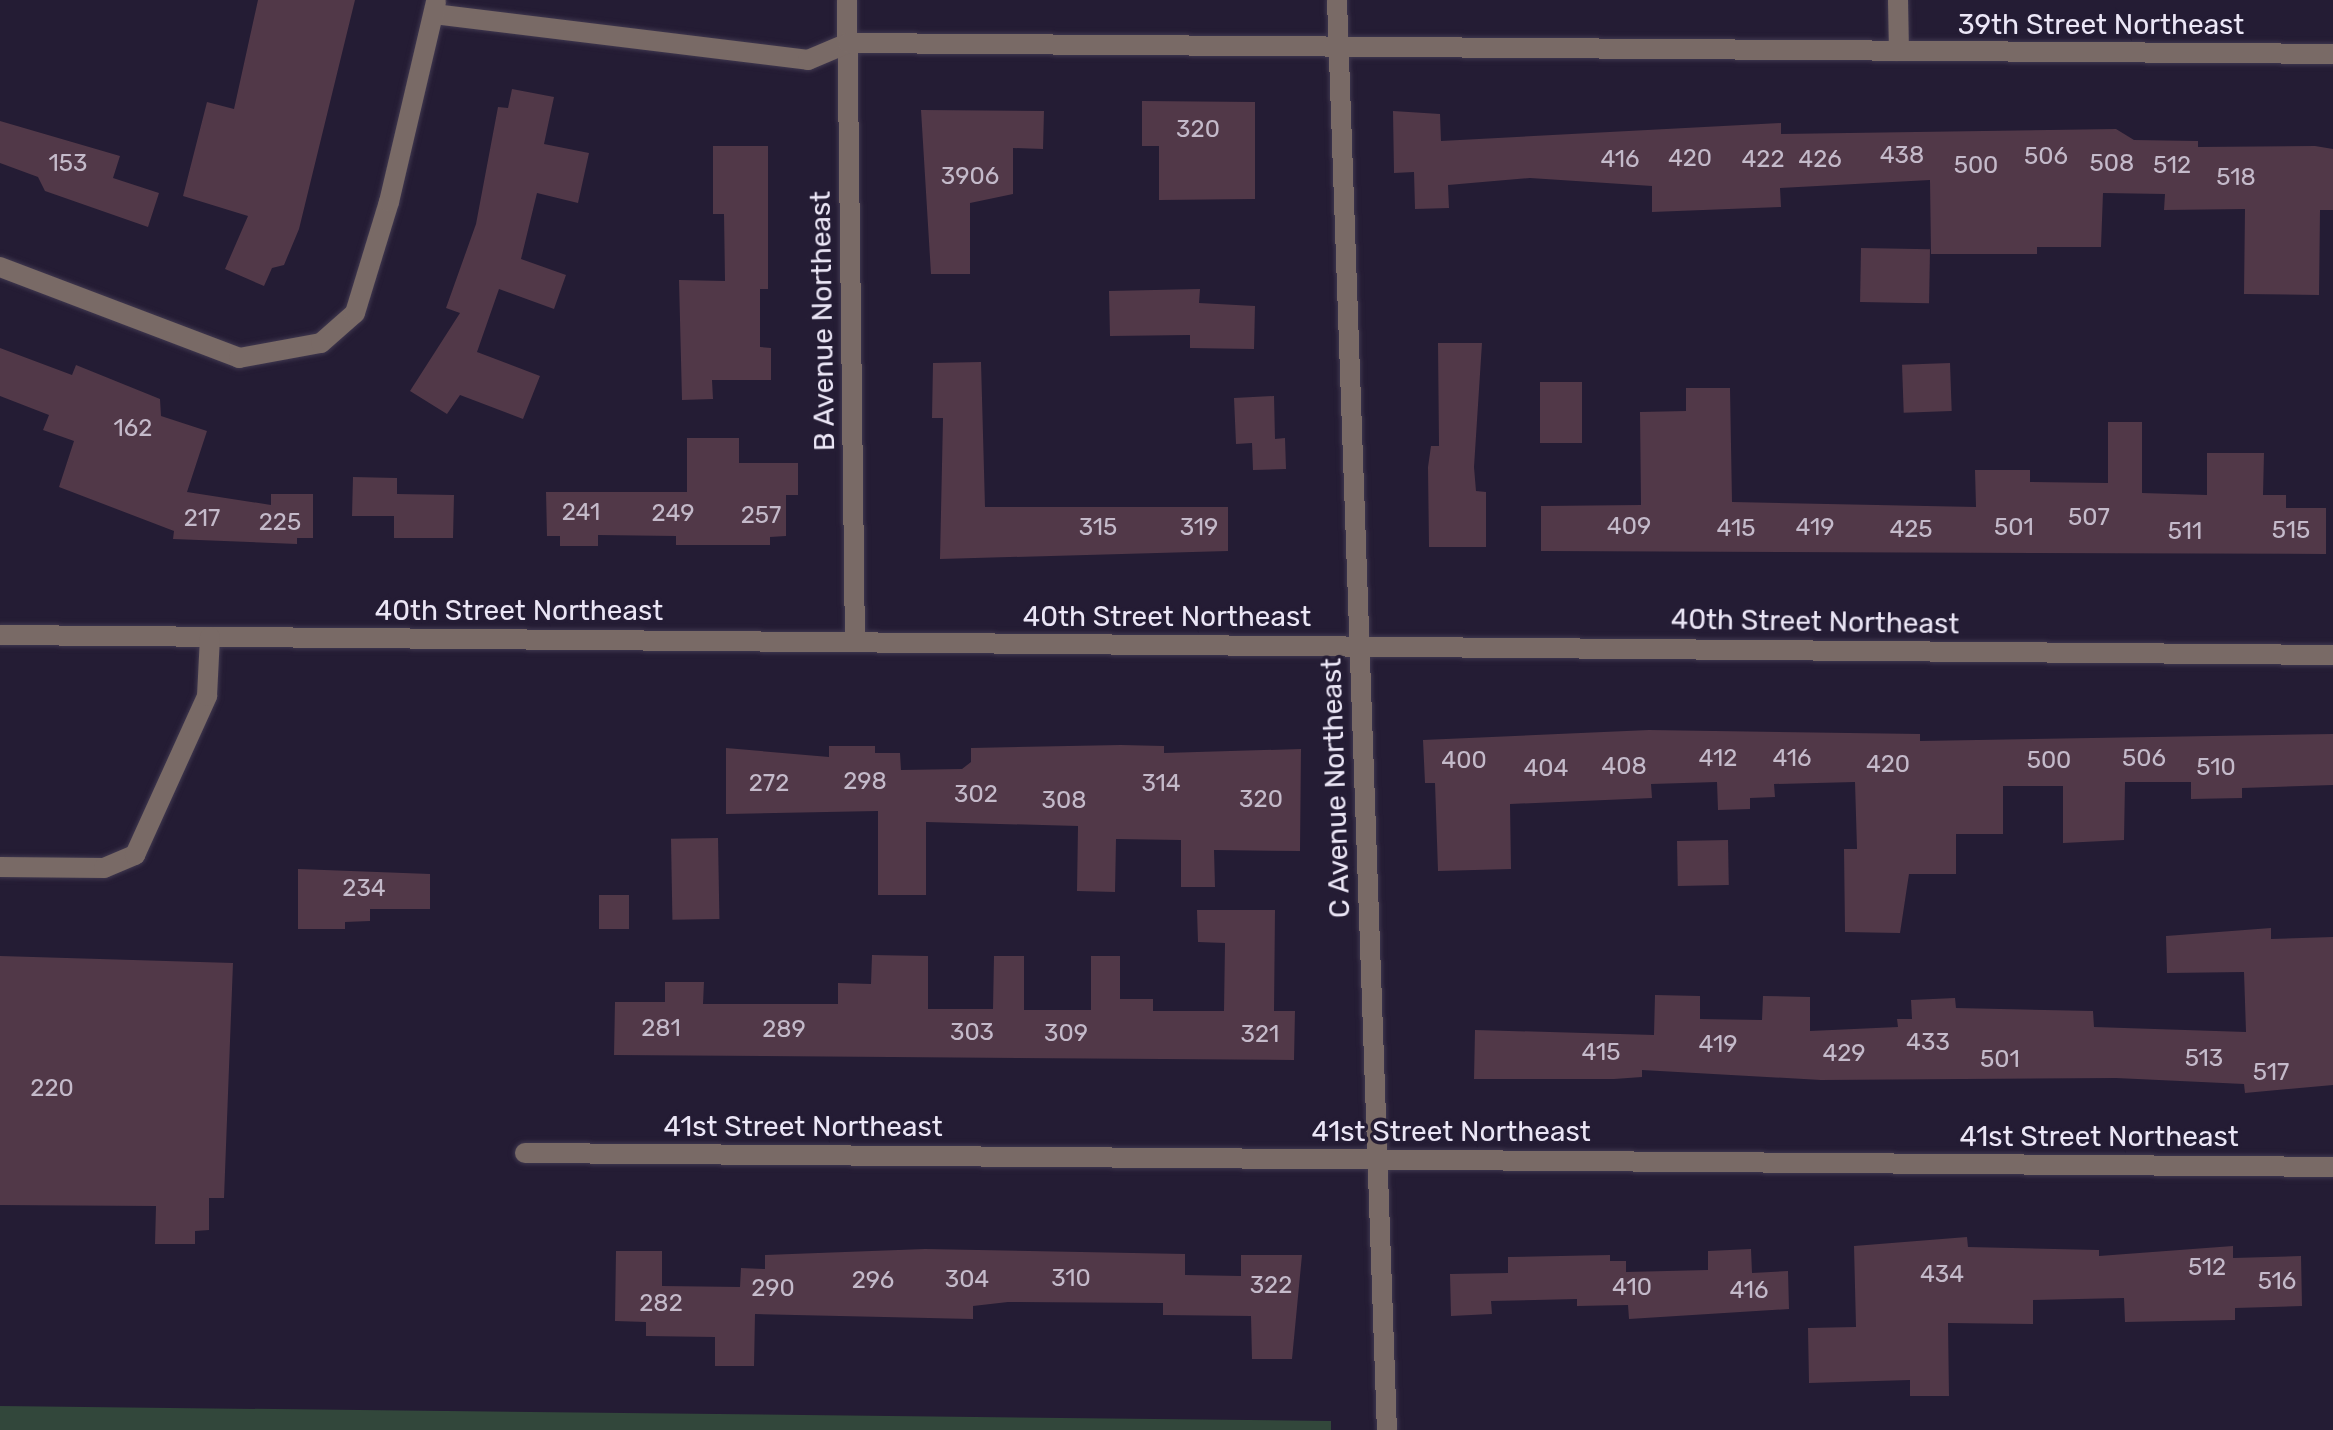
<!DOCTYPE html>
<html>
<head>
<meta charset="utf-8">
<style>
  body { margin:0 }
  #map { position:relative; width:2333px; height:1430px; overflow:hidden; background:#241c34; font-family:Rubik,sans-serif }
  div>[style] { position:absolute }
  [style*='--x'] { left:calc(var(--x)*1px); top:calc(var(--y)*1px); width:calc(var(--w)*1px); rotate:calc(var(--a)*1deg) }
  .green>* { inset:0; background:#32473b }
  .building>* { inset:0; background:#513848; transform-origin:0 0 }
  .roads { filter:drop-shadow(0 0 2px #40384f) drop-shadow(0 0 2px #40384f) }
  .minor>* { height:20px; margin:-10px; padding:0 10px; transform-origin:10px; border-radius:10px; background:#796a66 }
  span { translate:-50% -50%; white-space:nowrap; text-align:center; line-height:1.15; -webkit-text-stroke:7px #241c34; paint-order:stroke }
  .number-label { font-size:24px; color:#c4baca }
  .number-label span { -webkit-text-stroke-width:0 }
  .street-label { font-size:28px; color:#ebe6f6 }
</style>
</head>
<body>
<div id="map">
  <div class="green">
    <i style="clip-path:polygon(0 1406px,1331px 1421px,1331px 1430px,0 1430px)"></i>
  </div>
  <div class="building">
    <i style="clip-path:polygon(258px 0,355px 0,299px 229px,284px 265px,272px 268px,264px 286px,225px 269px,248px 216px,183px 196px,207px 102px,234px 109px)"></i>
    <i style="clip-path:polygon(512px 89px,554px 97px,544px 144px,589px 153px,578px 203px,537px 193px,521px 259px,566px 275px,554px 309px,499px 289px,477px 352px,540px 376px,523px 419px,460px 395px,447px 414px,410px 391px,460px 313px,446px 308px,476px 224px,498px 107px,508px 108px)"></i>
    <i style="clip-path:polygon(1142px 101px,1255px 102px,1255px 199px,1159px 200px,1159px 146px,1142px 146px)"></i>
    <i style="clip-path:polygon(921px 110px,1044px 111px,1043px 149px,1013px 148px,1013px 194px,970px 203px,970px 274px,931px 274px)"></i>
    <i style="clip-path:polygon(1393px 111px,1440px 114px,1441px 141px,1781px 123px,1781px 134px,2116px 129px,2134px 140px,2198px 141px,2198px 147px,2315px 146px,2333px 149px,2333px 210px,2320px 210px,2319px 295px,2244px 294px,2245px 209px,2164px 210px,2165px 194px,2103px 193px,2101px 247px,2037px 247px,2037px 254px,1931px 254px,1930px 180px,1780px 188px,1781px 207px,1652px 212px,1652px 186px,1530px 178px,1448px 185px,1449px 208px,1415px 209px,1414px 172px,1394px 173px)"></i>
    <i style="clip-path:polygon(0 121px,120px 156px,113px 178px,159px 193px,148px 227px,45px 191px,38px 177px,0 163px)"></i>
    <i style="clip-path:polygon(713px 146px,768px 146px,768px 289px,760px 289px,760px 347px,771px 348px,771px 380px,712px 380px,713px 399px,682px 400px,679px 280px,725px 281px,724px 214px,713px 214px)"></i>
    <i style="left:1861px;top:248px;width:69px;height:54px;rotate:1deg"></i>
    <i style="clip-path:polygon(1200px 289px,1199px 303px,1255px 306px,1254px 349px,1190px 348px,1190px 335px,1110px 336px,1109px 291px)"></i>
    <i style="clip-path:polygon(1438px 343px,1482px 343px,1474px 467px,1476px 491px,1486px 492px,1486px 547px,1429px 547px,1428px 467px,1431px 446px,1439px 446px)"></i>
    <i style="clip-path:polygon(0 348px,72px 375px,76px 365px,160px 399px,161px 416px,207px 431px,187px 492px,271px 505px,271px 494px,313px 494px,313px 538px,297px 538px,297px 544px,173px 539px,174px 531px,59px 487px,74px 441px,43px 430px,49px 415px,0 396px)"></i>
    <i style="clip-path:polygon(981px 362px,985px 507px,1228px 507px,1228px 551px,940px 559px,943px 418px,932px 418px,933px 363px)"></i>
    <i style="left:1950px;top:363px;width:48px;height:48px;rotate:88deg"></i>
    <i style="left:1540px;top:382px;width:42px;height:61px"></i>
    <i style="clip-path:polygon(1686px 388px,1730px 388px,1732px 502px,1976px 507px,1975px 470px,2030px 470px,2030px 482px,2108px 483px,2108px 422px,2142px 422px,2142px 493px,2207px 495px,2207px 453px,2264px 453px,2263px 495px,2286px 495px,2286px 508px,2326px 508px,2326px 554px,1541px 551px,1541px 506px,1641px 505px,1640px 412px,1686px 411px)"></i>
    <i style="clip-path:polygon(1274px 396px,1275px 439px,1285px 438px,1286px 469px,1253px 470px,1252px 443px,1236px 444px,1234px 398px)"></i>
    <i style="clip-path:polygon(687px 438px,739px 438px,739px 463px,798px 463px,798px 495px,786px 495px,786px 536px,770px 537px,770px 545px,676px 545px,676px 536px,598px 535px,598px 546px,560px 546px,560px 536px,547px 536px,546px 492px,687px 492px)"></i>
    <i style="clip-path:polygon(353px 477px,397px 478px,397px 494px,454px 495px,453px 538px,394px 538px,394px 516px,352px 516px)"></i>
    <i style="clip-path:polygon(1649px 730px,1920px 734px,1920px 741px,2333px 734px,2333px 785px,2242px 788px,2242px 798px,2191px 799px,2191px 782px,2125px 782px,2124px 840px,2063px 843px,2063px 786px,2003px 786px,2003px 834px,1956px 834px,1956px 874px,1909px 874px,1900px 933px,1845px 932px,1844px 849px,1857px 849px,1855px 782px,1774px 784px,1775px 797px,1750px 798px,1750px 809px,1718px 810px,1717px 782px,1651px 784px,1652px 798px,1510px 804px,1511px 869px,1438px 871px,1435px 783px,1425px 783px,1423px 740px)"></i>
    <i style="clip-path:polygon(1121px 745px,1164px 746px,1164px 753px,1301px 749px,1300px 851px,1214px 850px,1215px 887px,1181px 887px,1181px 840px,1116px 839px,1115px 892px,1077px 891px,1078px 826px,926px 822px,926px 895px,878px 895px,878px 811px,726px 814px,726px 748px,829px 757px,829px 746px,875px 746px,875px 753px,900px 753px,901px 770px,962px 769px,971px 762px,971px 748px)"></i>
    <i style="left:718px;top:838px;width:81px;height:47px;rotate:89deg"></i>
    <i style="left:1728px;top:840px;width:45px;height:51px;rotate:89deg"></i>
    <i style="clip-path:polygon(298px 869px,430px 874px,430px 909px,370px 909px,370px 921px,345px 922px,345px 929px,298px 929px)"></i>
    <i style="left:599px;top:895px;width:30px;height:34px"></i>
    <i style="clip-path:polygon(1197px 910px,1275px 910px,1274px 1011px,1295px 1011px,1294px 1060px,614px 1055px,615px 1002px,665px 1002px,665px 982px,704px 982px,703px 1004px,838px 1004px,838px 983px,871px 984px,872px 955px,928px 956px,928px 1009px,993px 1009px,994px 956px,1024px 956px,1024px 1010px,1091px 1010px,1091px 956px,1120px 956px,1120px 999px,1153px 999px,1153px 1011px,1224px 1011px,1225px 943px,1198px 942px)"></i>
    <i style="clip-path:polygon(2271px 928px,2271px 939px,2333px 937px,2333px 1085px,2245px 1093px,2244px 1084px,2116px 1078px,1821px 1080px,1642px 1070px,1642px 1077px,1614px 1079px,1474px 1079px,1475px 1030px,1654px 1035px,1655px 995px,1700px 996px,1700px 1019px,1762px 1020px,1763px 996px,1810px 997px,1810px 1031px,1898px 1027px,1897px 1019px,1912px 1019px,1911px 1000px,1955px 998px,1956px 1008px,2093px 1011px,2094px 1027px,2246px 1032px,2244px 972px,2167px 973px,2166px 936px)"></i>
    <i style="clip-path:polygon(0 956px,233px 963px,224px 1198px,209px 1198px,209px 1230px,195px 1231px,195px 1244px,155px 1244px,156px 1206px,0 1205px)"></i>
    <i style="clip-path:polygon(1967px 1237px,1968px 1247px,2099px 1250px,2099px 1256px,2233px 1246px,2233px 1258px,2301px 1256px,2302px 1306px,2235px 1308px,2235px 1320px,2125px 1322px,2124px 1298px,2033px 1300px,2033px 1324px,1948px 1323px,1949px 1396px,1910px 1396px,1910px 1380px,1809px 1383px,1808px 1328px,1856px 1327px,1854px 1246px)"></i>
    <i style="clip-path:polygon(925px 1249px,1185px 1254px,1185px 1275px,1241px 1276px,1241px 1255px,1302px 1255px,1292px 1359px,1252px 1359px,1251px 1316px,1163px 1315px,1163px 1303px,1008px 1302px,973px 1306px,973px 1319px,755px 1314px,754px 1366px,715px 1366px,715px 1337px,646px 1336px,646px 1322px,615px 1321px,616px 1251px,662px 1251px,662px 1286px,740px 1287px,741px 1268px,765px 1269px,765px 1255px)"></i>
    <i style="clip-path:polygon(1751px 1249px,1752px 1273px,1788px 1271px,1789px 1309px,1629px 1319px,1628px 1305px,1577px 1306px,1577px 1299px,1491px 1301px,1492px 1314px,1451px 1316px,1450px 1274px,1508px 1273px,1508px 1257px,1610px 1255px,1610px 1261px,1626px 1261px,1626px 1272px,1708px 1270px,1708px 1251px)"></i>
  </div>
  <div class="roads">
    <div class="minor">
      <i style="--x:847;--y:0;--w:642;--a:89.29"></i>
      <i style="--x:1337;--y:0;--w:1431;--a:88"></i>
      <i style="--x:1898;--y:0;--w:51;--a:88.9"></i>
      <i style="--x:434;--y:14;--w:377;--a:7"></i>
      <i style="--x:808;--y:60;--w:43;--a:-23"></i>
      <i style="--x:848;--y:43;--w:1485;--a:0.42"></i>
      <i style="--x:0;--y:267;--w:256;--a:20.8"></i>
      <i style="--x:239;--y:358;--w:83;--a:-10.4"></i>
      <i style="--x:321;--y:343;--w:45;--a:-41.4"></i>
      <i style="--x:355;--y:313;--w:116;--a:-73"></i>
      <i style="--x:389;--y:202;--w:206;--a:-76.8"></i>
      <i style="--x:0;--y:635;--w:2333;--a:0.49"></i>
      <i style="--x:0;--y:867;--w:104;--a:0.6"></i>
      <i style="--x:104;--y:868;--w:34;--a:-23"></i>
      <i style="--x:135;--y:855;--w:175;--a:-65.6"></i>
      <i style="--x:207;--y:696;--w:59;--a:-87.1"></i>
      <i style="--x:525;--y:1153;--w:1808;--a:0.44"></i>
    </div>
  </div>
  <div class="number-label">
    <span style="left:1198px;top:130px">320</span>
    <span style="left:1902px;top:156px">438</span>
    <span style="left:2046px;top:157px">506</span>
    <span style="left:1690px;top:159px">420</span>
    <span style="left:1620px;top:160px">416</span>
    <span style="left:1763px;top:160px">422</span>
    <span style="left:1820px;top:160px">426</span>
    <span style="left:68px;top:164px">153</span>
    <span style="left:2112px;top:164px">508</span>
    <span style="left:1976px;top:166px">500</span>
    <span style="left:2172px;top:166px">512</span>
    <span style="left:970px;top:177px">3906</span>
    <span style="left:2236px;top:178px">518</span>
    <span style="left:133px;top:429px">162</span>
    <span style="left:581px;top:513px">241</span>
    <span style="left:673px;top:514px">249</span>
    <span style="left:761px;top:516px">257</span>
    <span style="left:2089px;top:518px">507</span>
    <span style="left:202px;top:519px">217</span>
    <span style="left:280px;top:523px">225</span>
    <span style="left:1629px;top:527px">409</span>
    <span style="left:1098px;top:528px">315</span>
    <span style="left:1199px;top:528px">319</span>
    <span style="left:1815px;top:528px">419</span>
    <span style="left:2014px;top:528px">501</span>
    <span style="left:1736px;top:529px">415</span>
    <span style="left:1911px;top:530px">425</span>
    <span style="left:2291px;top:531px">515</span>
    <span style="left:2185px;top:532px">511</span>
    <span style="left:1718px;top:759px">412</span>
    <span style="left:1792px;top:759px">416</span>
    <span style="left:2144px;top:759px">506</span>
    <span style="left:1464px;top:761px">400</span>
    <span style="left:2049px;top:761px">500</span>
    <span style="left:1888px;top:765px">420</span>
    <span style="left:1624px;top:767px">408</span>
    <span style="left:2216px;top:768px">510</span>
    <span style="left:1546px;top:769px">404</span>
    <span style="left:865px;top:782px">298</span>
    <span style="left:769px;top:784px">272</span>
    <span style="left:1161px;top:784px">314</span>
    <span style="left:976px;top:795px">302</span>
    <span style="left:1261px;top:800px">320</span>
    <span style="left:1064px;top:801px">308</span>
    <span style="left:364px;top:889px">234</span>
    <span style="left:661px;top:1029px">281</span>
    <span style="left:784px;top:1030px">289</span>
    <span style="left:972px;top:1033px">303</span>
    <span style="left:1066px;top:1034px">309</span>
    <span style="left:1260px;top:1035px">321</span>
    <span style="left:1928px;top:1043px">433</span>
    <span style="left:1718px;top:1045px">419</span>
    <span style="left:1601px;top:1053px">415</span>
    <span style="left:1844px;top:1054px">429</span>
    <span style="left:2204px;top:1059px">513</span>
    <span style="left:2000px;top:1060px">501</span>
    <span style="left:2271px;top:1073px">517</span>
    <span style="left:52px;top:1089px">220</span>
    <span style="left:2207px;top:1268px">512</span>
    <span style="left:1942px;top:1275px">434</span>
    <span style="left:1071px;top:1279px">310</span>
    <span style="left:967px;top:1280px">304</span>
    <span style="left:873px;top:1281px">296</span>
    <span style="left:2277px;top:1282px">516</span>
    <span style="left:1271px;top:1286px">322</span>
    <span style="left:1632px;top:1288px">410</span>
    <span style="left:773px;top:1289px">290</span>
    <span style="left:1749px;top:1291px">416</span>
    <span style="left:661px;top:1304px">282</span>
  </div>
  <div class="street-label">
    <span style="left:2101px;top:25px">39th Street Northeast</span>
    <span style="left:823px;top:321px;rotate:-91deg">B Avenue Northeast</span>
    <span style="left:519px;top:611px">40th Street Northeast</span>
    <span style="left:1167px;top:617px">40th Street Northeast</span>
    <span style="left:1815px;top:622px;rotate:1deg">40th Street Northeast</span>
    <span style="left:1336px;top:788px;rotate:-92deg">C Avenue Northeast</span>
    <span style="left:803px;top:1127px">41st Street Northeast</span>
    <span style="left:1451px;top:1132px">41st Street Northeast</span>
    <span style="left:2099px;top:1137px">41st Street Northeast</span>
  </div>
</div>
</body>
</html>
